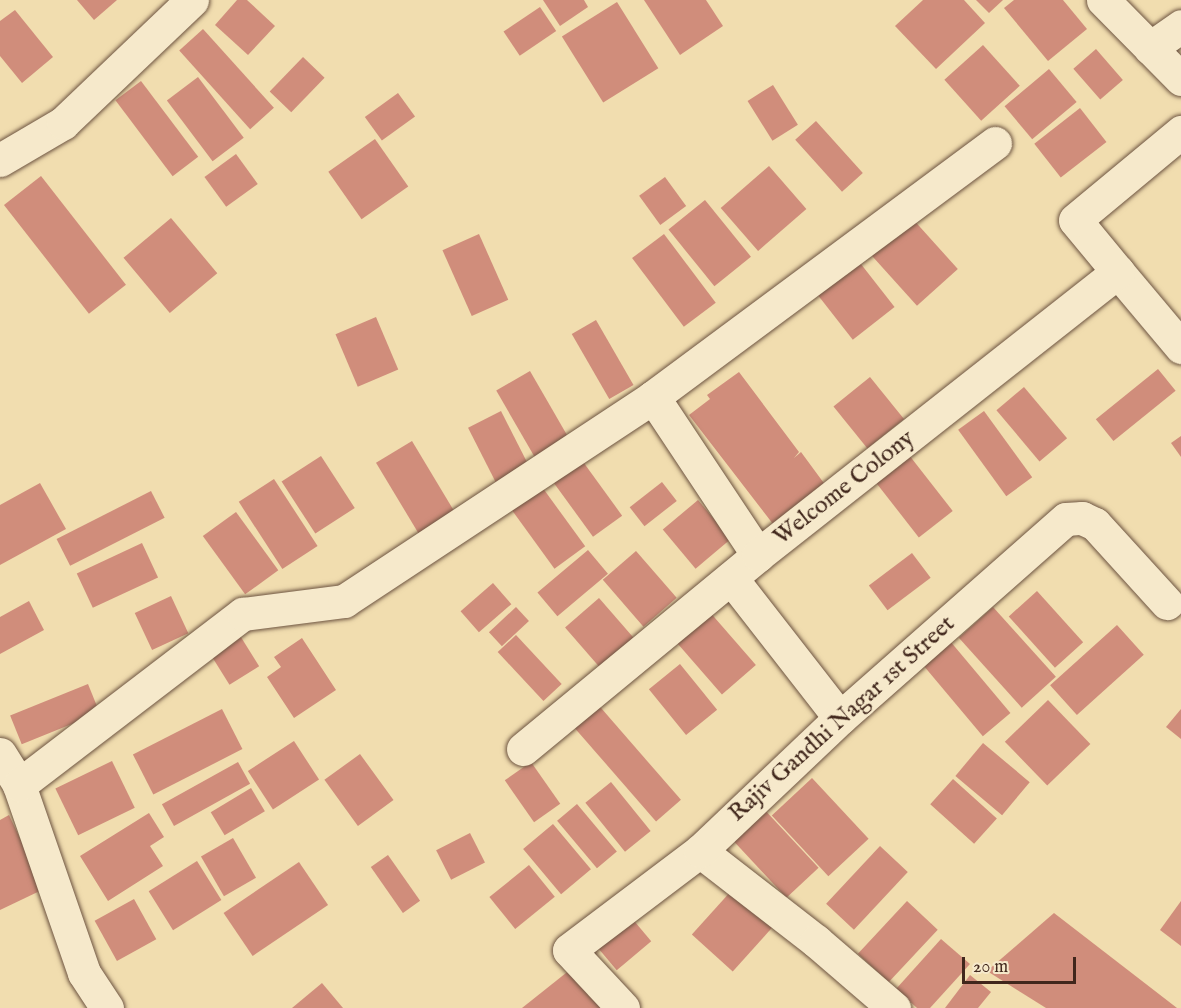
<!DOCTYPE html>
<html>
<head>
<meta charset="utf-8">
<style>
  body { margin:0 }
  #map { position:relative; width:1181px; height:1008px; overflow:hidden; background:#f1ddaf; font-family:"IM FELL English",serif }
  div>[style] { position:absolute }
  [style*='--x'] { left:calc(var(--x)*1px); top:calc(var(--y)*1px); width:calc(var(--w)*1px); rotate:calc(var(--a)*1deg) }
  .building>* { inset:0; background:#d08d7b; transform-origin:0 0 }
  .roads { filter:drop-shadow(0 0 2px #6d5441) drop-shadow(0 0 2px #6d5441) }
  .minor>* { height:33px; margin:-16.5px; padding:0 16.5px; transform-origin:16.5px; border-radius:16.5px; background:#f6e9cb }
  span { translate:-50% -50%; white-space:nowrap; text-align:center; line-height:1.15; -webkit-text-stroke:4.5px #f6e9cb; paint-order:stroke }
  .street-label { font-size:24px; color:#41271c }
  .scale { position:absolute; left:962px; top:957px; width:114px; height:27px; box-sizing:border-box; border:3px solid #41271c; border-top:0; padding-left:8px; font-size:18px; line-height:21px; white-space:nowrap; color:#41271c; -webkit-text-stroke:4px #f6e9cb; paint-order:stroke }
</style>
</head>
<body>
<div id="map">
  <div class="building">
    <i style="clip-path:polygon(77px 0,117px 0,94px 20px)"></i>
    <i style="clip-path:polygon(237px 0,247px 0,275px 26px,248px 55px,215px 25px)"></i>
    <i style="clip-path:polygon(543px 0,584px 0,588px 7px,560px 26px)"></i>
    <i style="clip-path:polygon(644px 0,706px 0,723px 26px,680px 55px)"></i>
    <i style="clip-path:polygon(923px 0,964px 0,985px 23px,936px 69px,895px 26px)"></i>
    <i style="clip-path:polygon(976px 0,1003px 0,989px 13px)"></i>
    <i style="clip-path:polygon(1014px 0,1063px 0,1087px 29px,1048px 61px,1004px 8px)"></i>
    <i style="left:617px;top:2px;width:78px;height:65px;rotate:58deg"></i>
    <i style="left:540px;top:7px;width:29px;height:44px;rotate:56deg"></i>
    <i style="clip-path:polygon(15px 10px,53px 57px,22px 83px,0 56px,0 21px)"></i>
    <i style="left:203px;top:29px;width:106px;height:32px;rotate:48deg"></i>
    <i style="left:983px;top:45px;width:55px;height:52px;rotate:48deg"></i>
    <i style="left:1096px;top:49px;width:41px;height:30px;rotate:49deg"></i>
    <i style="left:303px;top:57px;width:30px;height:48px;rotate:44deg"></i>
    <i style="left:1049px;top:69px;width:43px;height:58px;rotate:50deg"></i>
    <i style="left:198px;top:77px;width:76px;height:39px;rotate:53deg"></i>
    <i style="left:141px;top:81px;width:95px;height:32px;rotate:53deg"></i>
    <i style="left:773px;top:85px;width:47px;height:30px;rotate:58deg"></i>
    <i style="left:398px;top:93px;width:29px;height:41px;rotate:54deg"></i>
    <i style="left:1080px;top:108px;width:43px;height:58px;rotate:52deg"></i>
    <i style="left:816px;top:121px;width:70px;height:28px;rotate:48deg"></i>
    <i style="left:375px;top:139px;width:58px;height:57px;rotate:55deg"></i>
    <i style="left:236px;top:154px;width:37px;height:39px;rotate:54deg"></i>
    <i style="left:769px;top:166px;width:57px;height:64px;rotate:49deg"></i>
    <i style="left:41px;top:176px;width:138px;height:47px;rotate:52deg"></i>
    <i style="left:665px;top:177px;width:36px;height:32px;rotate:54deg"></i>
    <i style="left:705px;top:200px;width:73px;height:47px;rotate:51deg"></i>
    <i style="left:911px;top:217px;width:70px;height:55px;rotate:48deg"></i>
    <i style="left:171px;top:218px;width:72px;height:62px;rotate:50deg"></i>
    <i style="left:479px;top:234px;width:72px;height:40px;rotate:66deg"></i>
    <i style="left:664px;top:234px;width:86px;height:40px;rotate:53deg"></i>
    <i style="left:857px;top:259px;width:61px;height:53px;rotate:52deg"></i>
    <i style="left:376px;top:317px;width:57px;height:44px;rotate:67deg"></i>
    <i style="left:596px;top:320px;width:75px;height:28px;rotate:60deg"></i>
    <i style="left:1158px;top:369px;width:28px;height:80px;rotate:51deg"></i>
    <i style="left:530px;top:371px;width:78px;height:39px;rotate:60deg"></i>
    <i style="clip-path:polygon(739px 372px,799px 452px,794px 458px,801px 452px,826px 486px,773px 524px,689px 415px,710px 399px,707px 395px)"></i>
    <i style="left:870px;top:377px;width:54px;height:47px;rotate:51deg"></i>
    <i style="left:1024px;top:387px;width:67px;height:36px;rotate:50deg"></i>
    <i style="left:501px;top:411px;width:63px;height:37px;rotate:63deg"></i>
    <i style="left:984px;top:411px;width:82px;height:32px;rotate:54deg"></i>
    <i style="clip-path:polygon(1181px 436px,1181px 457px,1171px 443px)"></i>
    <i style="left:412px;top:441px;width:90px;height:42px;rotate:59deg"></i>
    <i style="left:909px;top:455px;width:71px;height:43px;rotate:52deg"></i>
    <i style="left:321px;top:456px;width:62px;height:47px;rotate:57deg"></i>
    <i style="left:581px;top:459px;width:70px;height:36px;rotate:54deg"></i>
    <i style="left:274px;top:479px;width:80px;height:42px;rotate:57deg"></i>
    <i style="left:537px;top:480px;width:82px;height:38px;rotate:54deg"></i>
    <i style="left:662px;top:482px;width:24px;height:41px;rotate:52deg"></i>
    <i style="clip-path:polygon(40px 483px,66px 529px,0 565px,0 505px)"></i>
    <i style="left:151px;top:491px;width:30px;height:106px;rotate:63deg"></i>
    <i style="left:698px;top:500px;width:51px;height:46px;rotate:50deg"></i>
    <i style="left:236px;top:512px;width:72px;height:41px;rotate:54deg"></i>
    <i style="left:142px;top:543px;width:38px;height:72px;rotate:65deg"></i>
    <i style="left:588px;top:550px;width:31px;height:66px;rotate:50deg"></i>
    <i style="left:636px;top:551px;width:62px;height:44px;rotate:49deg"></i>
    <i style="left:912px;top:553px;width:31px;height:54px;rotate:53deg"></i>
    <i style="left:493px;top:583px;width:28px;height:43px;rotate:49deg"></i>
    <i style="left:1037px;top:591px;width:69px;height:38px;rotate:48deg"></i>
    <i style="left:171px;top:596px;width:41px;height:40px;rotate:65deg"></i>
    <i style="left:599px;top:598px;width:61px;height:45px;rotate:49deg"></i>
    <i style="clip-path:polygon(29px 601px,44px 630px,0 654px,0 617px)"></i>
    <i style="left:516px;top:607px;width:19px;height:37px;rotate:47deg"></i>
    <i style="left:993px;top:607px;width:94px;height:46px;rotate:48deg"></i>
    <i style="left:708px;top:610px;width:73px;height:45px;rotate:49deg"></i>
    <i style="left:1117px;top:625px;width:40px;height:90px;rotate:48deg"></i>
    <i style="left:239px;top:634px;width:38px;height:35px;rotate:58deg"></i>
    <i style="left:516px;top:635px;width:67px;height:25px;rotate:47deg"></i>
    <i style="clip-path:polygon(302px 638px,336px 690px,294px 718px,267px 677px,281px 667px,274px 657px)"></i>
    <i style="left:950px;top:641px;width:94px;height:36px;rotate:50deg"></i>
    <i style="left:680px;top:664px;width:59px;height:40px;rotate:51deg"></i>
    <i style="left:88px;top:684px;width:31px;height:84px;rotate:68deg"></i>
    <i style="left:1048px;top:700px;width:61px;height:60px;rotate:46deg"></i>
    <i style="left:595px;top:701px;width:131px;height:33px;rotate:49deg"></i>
    <i style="left:222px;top:709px;width:45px;height:100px;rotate:63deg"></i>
    <i style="clip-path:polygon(1181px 709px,1181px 739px,1166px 727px)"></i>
    <i style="left:294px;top:741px;width:46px;height:55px;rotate:57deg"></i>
    <i style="left:983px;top:743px;width:61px;height:43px;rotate:40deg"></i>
    <i style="left:360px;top:754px;width:57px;height:44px;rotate:54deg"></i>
    <i style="left:112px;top:761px;width:52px;height:63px;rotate:64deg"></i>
    <i style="left:238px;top:762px;width:25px;height:87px;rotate:61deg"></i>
    <i style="left:531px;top:762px;width:51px;height:32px;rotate:55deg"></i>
    <i style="left:812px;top:778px;width:83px;height:55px;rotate:47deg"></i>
    <i style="left:953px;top:779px;width:59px;height:34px;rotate:42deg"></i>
    <i style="left:611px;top:782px;width:63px;height:33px;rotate:51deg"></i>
    <i style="left:251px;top:788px;width:27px;height:47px;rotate:59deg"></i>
    <i style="left:577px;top:804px;width:62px;height:26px;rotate:50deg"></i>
    <i style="left:762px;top:807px;width:83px;height:44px;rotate:47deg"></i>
    <i style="clip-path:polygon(149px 813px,164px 837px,150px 846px,163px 866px,108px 901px,80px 856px)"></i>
    <i style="clip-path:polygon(9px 815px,44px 889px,0 910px,0 820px)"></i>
    <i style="left:553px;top:824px;width:59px;height:39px;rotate:50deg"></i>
    <i style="left:470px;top:833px;width:33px;height:38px;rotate:63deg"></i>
    <i style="left:233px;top:838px;width:46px;height:37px;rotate:60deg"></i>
    <i style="left:880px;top:846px;width:38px;height:79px;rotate:43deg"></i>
    <i style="left:388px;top:855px;width:56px;height:21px;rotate:55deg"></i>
    <i style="left:197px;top:861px;width:46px;height:57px;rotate:58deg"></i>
    <i style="left:299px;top:862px;width:52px;height:91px;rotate:56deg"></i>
    <i style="left:529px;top:865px;width:41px;height:51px;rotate:51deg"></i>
    <i style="left:732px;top:890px;width:55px;height:60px;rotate:42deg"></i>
    <i style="left:134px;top:899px;width:46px;height:45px;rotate:61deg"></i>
    <i style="left:907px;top:901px;width:42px;height:72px;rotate:43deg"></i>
    <i style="clip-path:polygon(1181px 901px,1181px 946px,1160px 930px)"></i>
    <i style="clip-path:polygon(1054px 913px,1177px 1008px,1046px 1008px,987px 971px)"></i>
    <i style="left:630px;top:916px;width:33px;height:45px;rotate:50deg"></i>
    <i style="clip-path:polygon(941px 939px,970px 964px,930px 1008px,917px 1008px,896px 989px)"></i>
    <i style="clip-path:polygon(571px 969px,603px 1008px,522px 1008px)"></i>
    <i style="clip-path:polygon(970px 975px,991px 992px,978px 1008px,945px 1008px)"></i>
    <i style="clip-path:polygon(322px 983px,343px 1008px,292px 1008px)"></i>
  </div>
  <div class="roads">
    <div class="minor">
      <i style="--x:1103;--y:0;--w:111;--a:45.4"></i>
      <i style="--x:1150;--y:48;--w:38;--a:-35"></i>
      <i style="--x:0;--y:160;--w:73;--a:-30.4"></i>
      <i style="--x:63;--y:123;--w:178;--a:-43.6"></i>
      <i style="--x:1118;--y:272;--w:98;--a:50"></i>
      <i style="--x:653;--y:397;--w:426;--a:-36.6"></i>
      <i style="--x:731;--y:578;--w:177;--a:52.1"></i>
      <i style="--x:523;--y:749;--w:305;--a:-39.5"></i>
      <i style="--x:0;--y:754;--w:36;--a:58"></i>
      <i style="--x:19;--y:785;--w:199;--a:70.9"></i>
      <i style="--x:84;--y:973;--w:42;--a:56.7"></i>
      <i style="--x:19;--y:785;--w:282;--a:-37.4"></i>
      <i style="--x:243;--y:614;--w:102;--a:-7.3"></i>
      <i style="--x:344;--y:601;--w:370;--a:-33.4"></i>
      <i style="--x:653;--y:397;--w:190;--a:56.4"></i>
      <i style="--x:758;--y:555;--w:458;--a:-38.2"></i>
      <i style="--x:1118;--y:272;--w:67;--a:-129.6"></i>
      <i style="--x:1075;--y:220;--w:138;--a:-39.7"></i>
      <i style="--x:700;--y:851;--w:147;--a:37.8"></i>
      <i style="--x:816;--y:941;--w:103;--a:40.7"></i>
      <i style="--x:623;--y:1008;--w:79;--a:-133"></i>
      <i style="--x:569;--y:950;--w:164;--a:-37.1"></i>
      <i style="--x:700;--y:851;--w:193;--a:-43.5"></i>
      <i style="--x:840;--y:718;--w:301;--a:-41.4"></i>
      <i style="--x:1066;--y:519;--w:16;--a:-4"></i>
      <i style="--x:1082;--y:518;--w:14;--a:25"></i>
      <i style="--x:1095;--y:524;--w:107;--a:47.7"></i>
    </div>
  </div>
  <div class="street-label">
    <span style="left:844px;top:488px;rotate:-38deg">Welcome Colony</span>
    <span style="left:842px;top:719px;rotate:-42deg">Rajiv Gandhi Nagar 1st Street</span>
  </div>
  <div class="scale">20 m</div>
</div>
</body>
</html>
